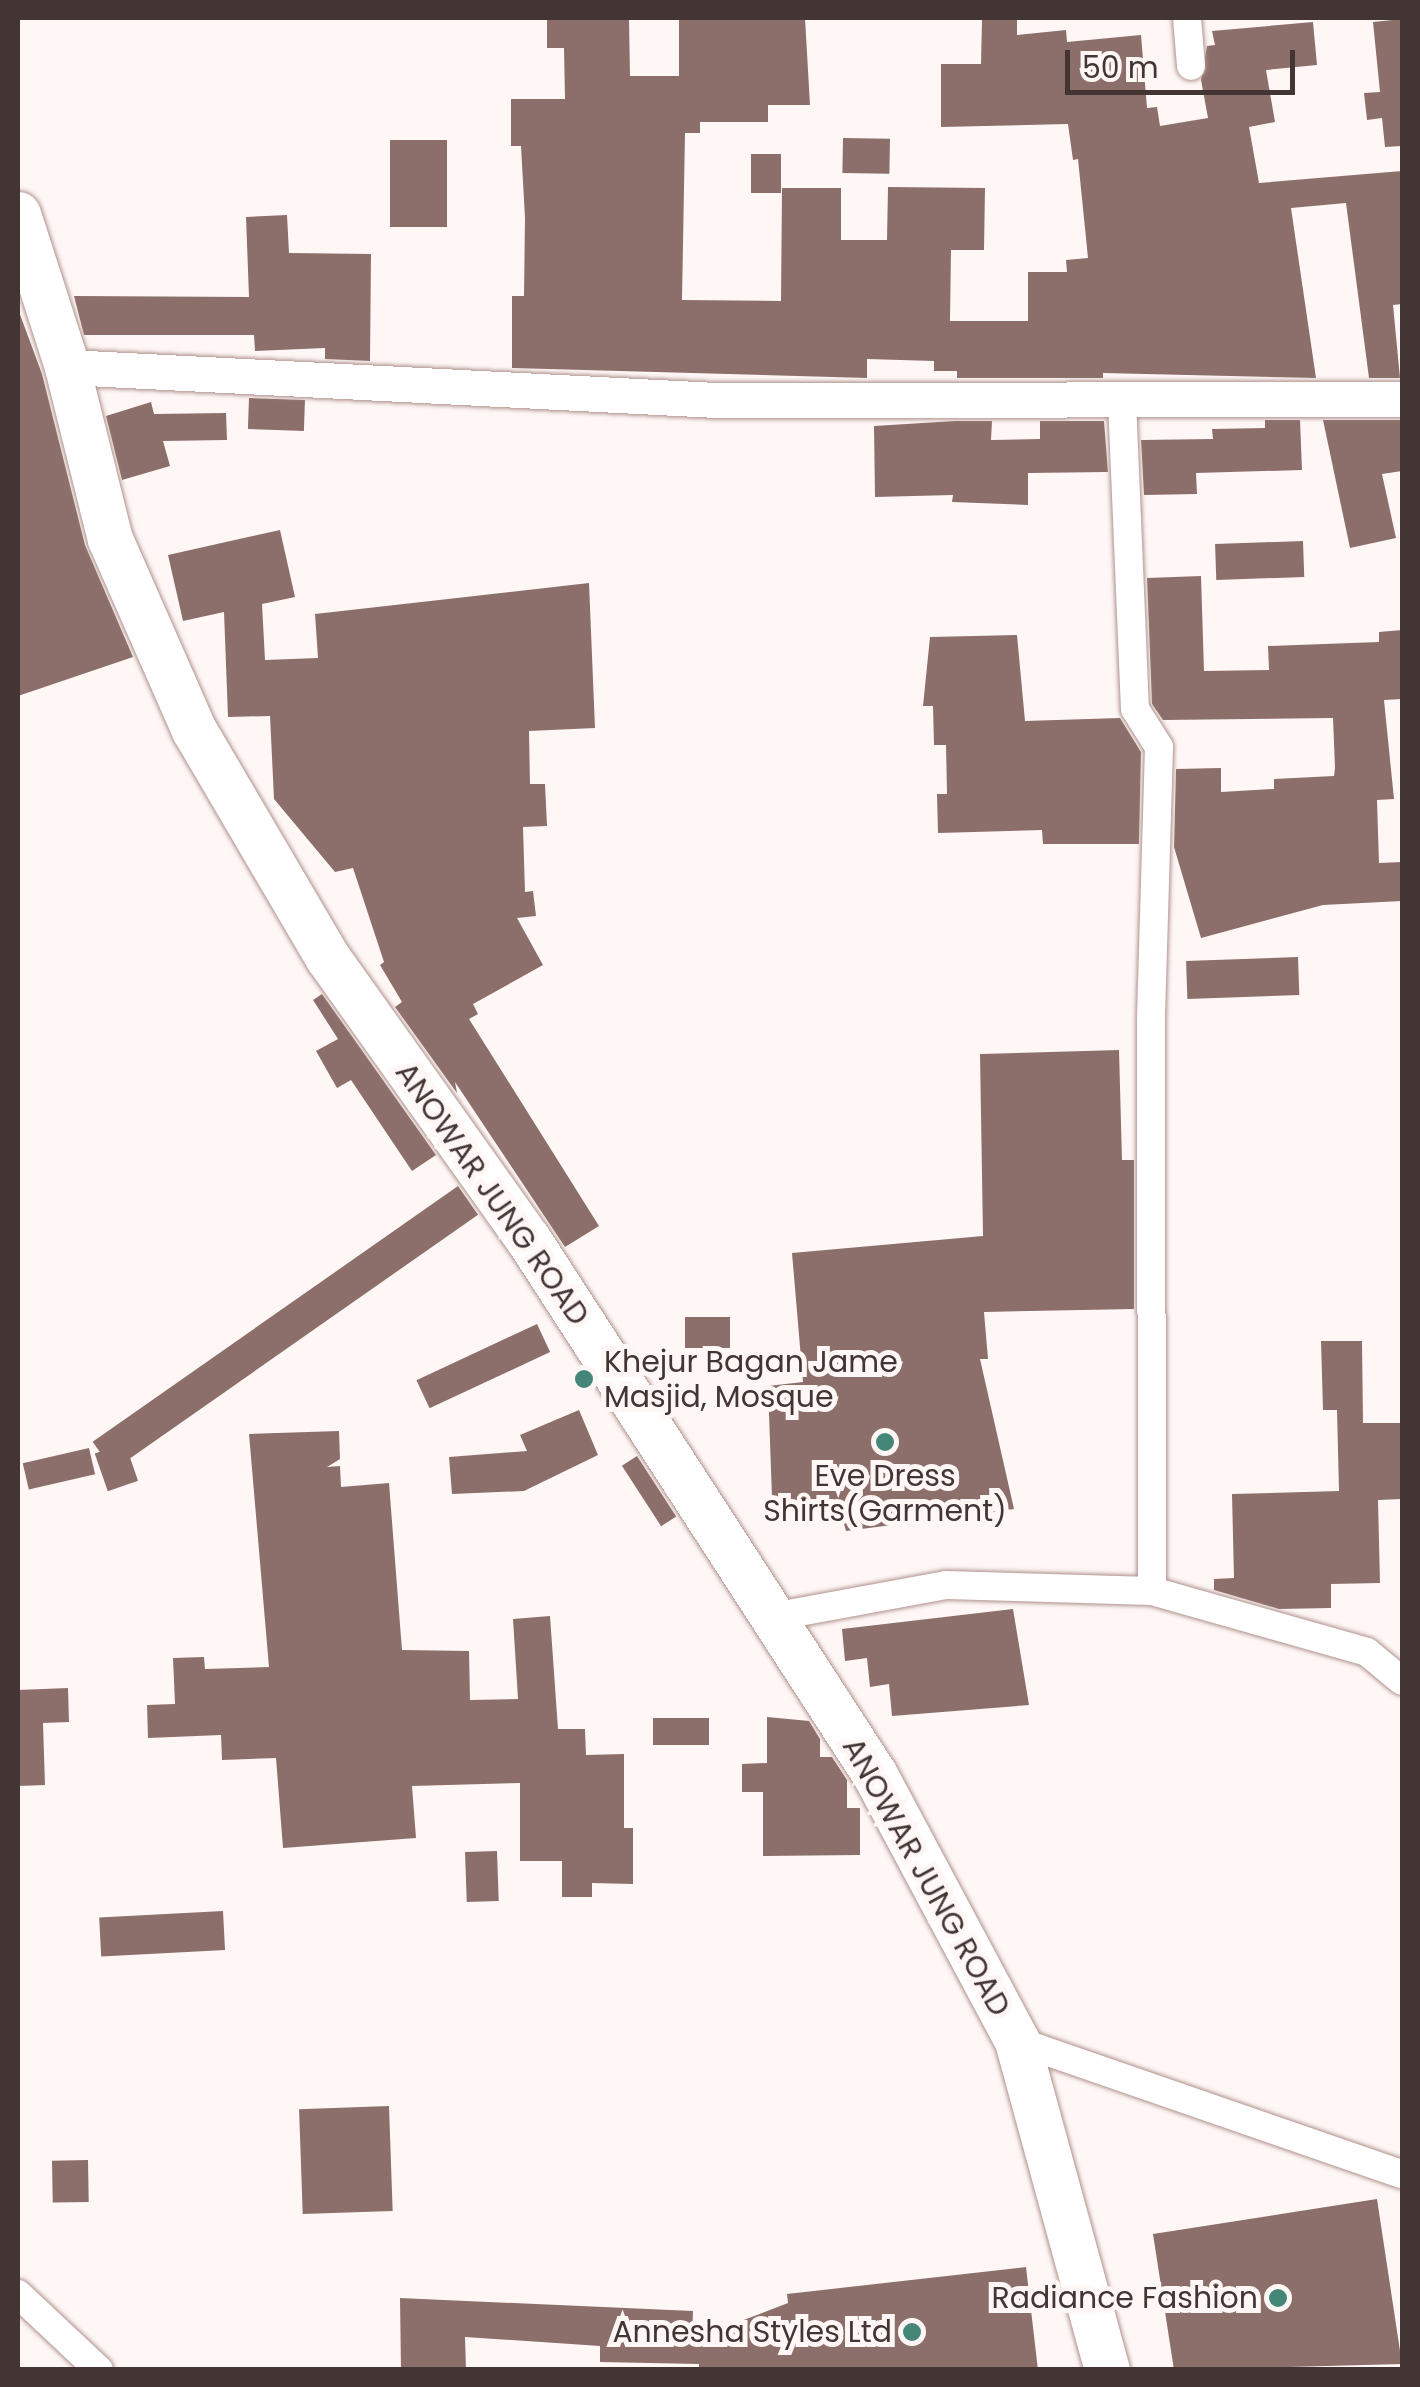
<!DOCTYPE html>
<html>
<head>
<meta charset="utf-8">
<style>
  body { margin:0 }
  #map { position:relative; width:1420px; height:2387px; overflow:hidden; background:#fef7f6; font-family:Poppins,sans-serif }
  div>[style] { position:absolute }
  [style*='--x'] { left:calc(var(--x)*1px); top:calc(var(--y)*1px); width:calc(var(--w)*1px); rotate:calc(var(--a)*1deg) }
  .building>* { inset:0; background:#8c6f6b; transform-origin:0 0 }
  .roads { filter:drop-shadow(0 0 2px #af918c) drop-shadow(0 0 2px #af918c) }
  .minor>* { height:28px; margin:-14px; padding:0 14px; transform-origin:14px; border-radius:14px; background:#fff }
  .tertiary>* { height:35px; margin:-17.5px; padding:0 17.5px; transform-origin:17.5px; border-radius:17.5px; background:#fff }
  .trunk>* { height:45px; margin:-22.5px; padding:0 22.5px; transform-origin:22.5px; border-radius:22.5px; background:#fff }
  .dots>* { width:28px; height:28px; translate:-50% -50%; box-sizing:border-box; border:5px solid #fef7f6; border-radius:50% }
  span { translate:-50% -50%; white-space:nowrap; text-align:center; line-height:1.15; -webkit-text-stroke:10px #fef7f6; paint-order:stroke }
  .street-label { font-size:30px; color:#423533 }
  .poi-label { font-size:30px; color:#423533 }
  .left { translate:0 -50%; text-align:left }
  .right { translate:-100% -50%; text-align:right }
  .frame { position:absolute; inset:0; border:20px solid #423533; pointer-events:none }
  .scale { position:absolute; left:1065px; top:50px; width:230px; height:45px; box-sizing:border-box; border:5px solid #423533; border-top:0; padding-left:12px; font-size:30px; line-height:35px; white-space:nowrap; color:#423533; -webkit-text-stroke:8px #fef7f6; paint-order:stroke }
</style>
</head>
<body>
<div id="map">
  <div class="building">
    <i style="clip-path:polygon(547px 18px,629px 18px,630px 76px,679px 76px,679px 18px,805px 18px,810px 105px,768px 105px,768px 122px,700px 122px,700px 133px,685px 133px,682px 300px,781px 301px,782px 188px,841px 188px,841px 240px,887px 240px,888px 187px,985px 188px,984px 250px,951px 250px,950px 321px,1028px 321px,1028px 272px,1067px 272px,1066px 260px,1088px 258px,1078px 159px,1073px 160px,1068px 124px,941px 127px,941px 64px,981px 64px,982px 20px,1017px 20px,1017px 35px,1066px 30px,1067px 42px,1141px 35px,1147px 108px,1157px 107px,1160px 126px,1208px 118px,1201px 80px,1207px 46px,1215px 45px,1212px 31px,1313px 22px,1317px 65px,1266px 70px,1275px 122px,1249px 127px,1259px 183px,1402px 171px,1402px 304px,1393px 305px,1400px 378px,1369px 378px,1346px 203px,1291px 208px,1316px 378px,1103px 373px,1103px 378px,957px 378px,957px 371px,934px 371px,934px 361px,867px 359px,867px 378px,512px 368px,512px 296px,524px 296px,525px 218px,521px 146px,511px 146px,511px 99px,565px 99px,564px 48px,547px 48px)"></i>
    <i style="clip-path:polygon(1402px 19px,1402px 146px,1385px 147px,1382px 118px,1367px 120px,1364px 93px,1380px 92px,1373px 22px)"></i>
    <i style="left:843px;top:138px;width:47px;height:35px;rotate:1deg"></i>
    <i style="left:390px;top:140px;width:57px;height:87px"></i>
    <i style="left:751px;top:154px;width:30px;height:39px"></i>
    <i style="clip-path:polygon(287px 215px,289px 253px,371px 254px,370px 361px,325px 359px,325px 348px,255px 351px,254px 335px,84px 335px,74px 296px,249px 297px,246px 217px)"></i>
    <i style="clip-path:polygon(18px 309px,42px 374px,85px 545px,133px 657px,18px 696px)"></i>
    <i style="left:249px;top:398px;width:56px;height:31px;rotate:2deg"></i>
    <i style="clip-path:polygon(151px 402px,154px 414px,226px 413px,227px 440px,163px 441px,170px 466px,122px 480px,106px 416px)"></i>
    <i style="clip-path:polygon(1265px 420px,1300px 420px,1302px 470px,1196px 473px,1197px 494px,1144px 495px,1141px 440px,1213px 439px,1212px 429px,1265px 428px)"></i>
    <i style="clip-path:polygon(1323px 420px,1402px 420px,1402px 471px,1382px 474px,1396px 538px,1350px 548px)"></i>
    <i style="clip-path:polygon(955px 421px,992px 421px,991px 440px,1040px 439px,1040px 421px,1104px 421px,1108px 472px,1028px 473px,1028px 505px,952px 502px,953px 495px,875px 497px,874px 426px)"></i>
    <i style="clip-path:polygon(280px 530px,295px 597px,262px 604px,265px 660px,318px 658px,315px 614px,589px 583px,595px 728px,529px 731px,530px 784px,545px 784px,547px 826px,523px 827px,525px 892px,533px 891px,536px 916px,517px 918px,543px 965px,473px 1004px,478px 1014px,469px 1019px,599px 1226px,565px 1247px,455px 1082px,457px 1093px,395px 1007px,402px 1002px,380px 965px,384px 962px,353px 868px,335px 872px,274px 799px,270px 716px,228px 717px,224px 612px,183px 621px,168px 555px)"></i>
    <i style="left:1303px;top:541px;width:36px;height:88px;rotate:88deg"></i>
    <i style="clip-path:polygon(1201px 576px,1204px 671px,1269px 670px,1268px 646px,1379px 642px,1379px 632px,1402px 630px,1402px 699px,1384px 700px,1394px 799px,1377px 800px,1379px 863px,1402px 862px,1402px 901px,1323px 905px,1201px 938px,1174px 847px,1176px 769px,1221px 768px,1221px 792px,1274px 789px,1274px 779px,1334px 776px,1335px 768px,1333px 718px,1163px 720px,1152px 704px,1147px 578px)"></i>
    <i style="clip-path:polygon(1017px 635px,1025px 721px,1120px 718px,1141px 752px,1139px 844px,1043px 844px,1042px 830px,938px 833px,937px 794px,947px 794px,946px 745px,934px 745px,933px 706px,923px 706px,930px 637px)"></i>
    <i style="left:1298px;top:957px;width:38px;height:112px;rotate:88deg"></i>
    <i style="clip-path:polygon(322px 994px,436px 1155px,412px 1171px,351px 1080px,337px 1088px,316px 1051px,338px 1039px,313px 1000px)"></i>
    <i style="clip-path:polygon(1119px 1050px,1122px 1160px,1134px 1160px,1134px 1309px,984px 1312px,988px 1359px,980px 1359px,1014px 1509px,846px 1531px,842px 1517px,820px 1520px,772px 1498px,768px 1386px,803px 1382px,792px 1253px,983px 1236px,980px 1054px)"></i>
    <i style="left:458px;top:1186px;width:35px;height:446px;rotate:55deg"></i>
    <i style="left:730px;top:1317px;width:31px;height:45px;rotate:90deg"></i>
    <i style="left:537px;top:1324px;width:31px;height:133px;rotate:65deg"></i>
    <i style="clip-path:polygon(1321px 1341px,1362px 1341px,1363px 1423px,1402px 1423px,1402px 1499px,1378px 1500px,1380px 1583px,1331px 1584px,1331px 1608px,1279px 1609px,1214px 1590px,1214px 1579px,1234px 1578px,1232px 1494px,1339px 1491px,1337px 1410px,1323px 1410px)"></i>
    <i style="clip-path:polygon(579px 1410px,598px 1455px,524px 1491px,452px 1494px,449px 1457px,527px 1451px,520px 1435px)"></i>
    <i style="clip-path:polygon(339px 1431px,340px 1459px,327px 1467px,340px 1466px,341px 1487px,389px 1483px,402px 1650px,469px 1651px,470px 1700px,518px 1699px,513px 1619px,550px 1616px,558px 1729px,585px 1729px,586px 1755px,624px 1754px,624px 1828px,633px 1828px,633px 1884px,592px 1883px,592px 1897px,562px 1897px,562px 1861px,520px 1861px,520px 1783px,412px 1786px,416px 1838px,283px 1848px,276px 1758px,222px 1760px,221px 1735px,148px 1738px,147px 1705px,175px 1704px,173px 1658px,204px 1657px,205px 1669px,269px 1667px,249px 1434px)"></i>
    <i style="left:125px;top:1443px;width:40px;height:32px;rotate:71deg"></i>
    <i style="left:89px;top:1448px;width:27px;height:68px;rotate:77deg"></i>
    <i style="left:637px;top:1456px;width:72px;height:18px;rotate:57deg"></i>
    <i style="clip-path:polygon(1013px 1609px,1029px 1705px,892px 1716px,889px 1684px,870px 1687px,867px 1658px,845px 1661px,842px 1629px)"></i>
    <i style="clip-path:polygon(68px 1688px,69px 1722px,43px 1723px,45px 1785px,18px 1786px,18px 1690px)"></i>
    <i style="clip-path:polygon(767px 1717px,809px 1721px,820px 1739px,820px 1757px,832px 1757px,847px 1780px,847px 1808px,860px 1808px,860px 1855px,763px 1856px,763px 1792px,742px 1792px,742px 1764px,767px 1763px)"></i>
    <i style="left:653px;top:1718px;width:56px;height:27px"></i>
    <i style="left:497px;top:1851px;width:50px;height:32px;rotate:88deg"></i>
    <i style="left:223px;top:1911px;width:39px;height:124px;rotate:87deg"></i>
    <i style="left:389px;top:2106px;width:105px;height:90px;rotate:88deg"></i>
    <i style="left:88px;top:2160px;width:42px;height:36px;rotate:89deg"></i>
    <i style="clip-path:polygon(1377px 2199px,1402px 2364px,1174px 2370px,1153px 2234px)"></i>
    <i style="clip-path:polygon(1026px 2267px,1038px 2370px,699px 2370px,699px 2364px,600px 2362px,600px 2346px,465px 2337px,466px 2370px,401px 2370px,400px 2298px,693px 2311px,692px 2340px,788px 2303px,787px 2294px)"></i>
  </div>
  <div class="roads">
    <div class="minor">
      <i style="--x:1187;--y:18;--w:48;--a:85.2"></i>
      <i style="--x:1122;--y:400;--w:309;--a:87.6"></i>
      <i style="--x:1135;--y:709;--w:45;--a:57.7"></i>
      <i style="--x:1159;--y:747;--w:275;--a:91.7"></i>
      <i style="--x:1151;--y:1022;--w:569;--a:89.9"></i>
      <i style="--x:772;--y:1617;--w:177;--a:-10.4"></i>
      <i style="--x:946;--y:1585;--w:206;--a:1.7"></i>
      <i style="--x:1152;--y:1591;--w:223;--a:15.8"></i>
      <i style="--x:1367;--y:1652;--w:45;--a:39.6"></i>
      <i style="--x:1017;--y:2041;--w:407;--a:19.1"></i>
      <i style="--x:18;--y:2294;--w:111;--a:43.2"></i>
    </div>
    <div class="tertiary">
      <i style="--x:67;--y:367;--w:651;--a:2.91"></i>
      <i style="--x:717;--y:400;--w:685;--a:-0.08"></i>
    </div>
    <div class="trunk">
      <i style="--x:18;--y:214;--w:161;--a:72.2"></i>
      <i style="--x:67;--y:367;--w:177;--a:76"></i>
      <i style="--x:110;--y:539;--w:209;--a:66.3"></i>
      <i style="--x:194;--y:730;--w:264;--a:59.6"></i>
      <i style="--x:328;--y:958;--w:345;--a:54.6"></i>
      <i style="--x:528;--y:1239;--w:639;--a:57.08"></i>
      <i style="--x:875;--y:1775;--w:302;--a:61.9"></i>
      <i style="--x:1017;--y:2041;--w:341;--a:74.7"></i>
    </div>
  </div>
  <div class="dots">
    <i style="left:584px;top:1379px;background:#448678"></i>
    <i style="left:885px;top:1442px;background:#448678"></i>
    <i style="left:1278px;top:2298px;background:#448678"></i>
    <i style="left:912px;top:2332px;background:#448678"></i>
  </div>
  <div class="street-label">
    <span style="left:492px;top:1194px;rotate:55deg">ANOWAR JUNG ROAD</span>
    <span style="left:926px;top:1877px;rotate:61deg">ANOWAR JUNG ROAD</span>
  </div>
  <div class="poi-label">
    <span class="left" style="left:604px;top:1379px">Khejur Bagan Jame<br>Masjid, Mosque</span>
    <span style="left:885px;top:1493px">Eve Dress<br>Shirts(Garment)</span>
    <span class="right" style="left:1258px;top:2298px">Radiance Fashion</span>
    <span class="right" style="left:892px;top:2332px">Annesha Styles Ltd</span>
  </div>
  <div class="frame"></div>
  <div class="scale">50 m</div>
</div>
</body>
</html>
